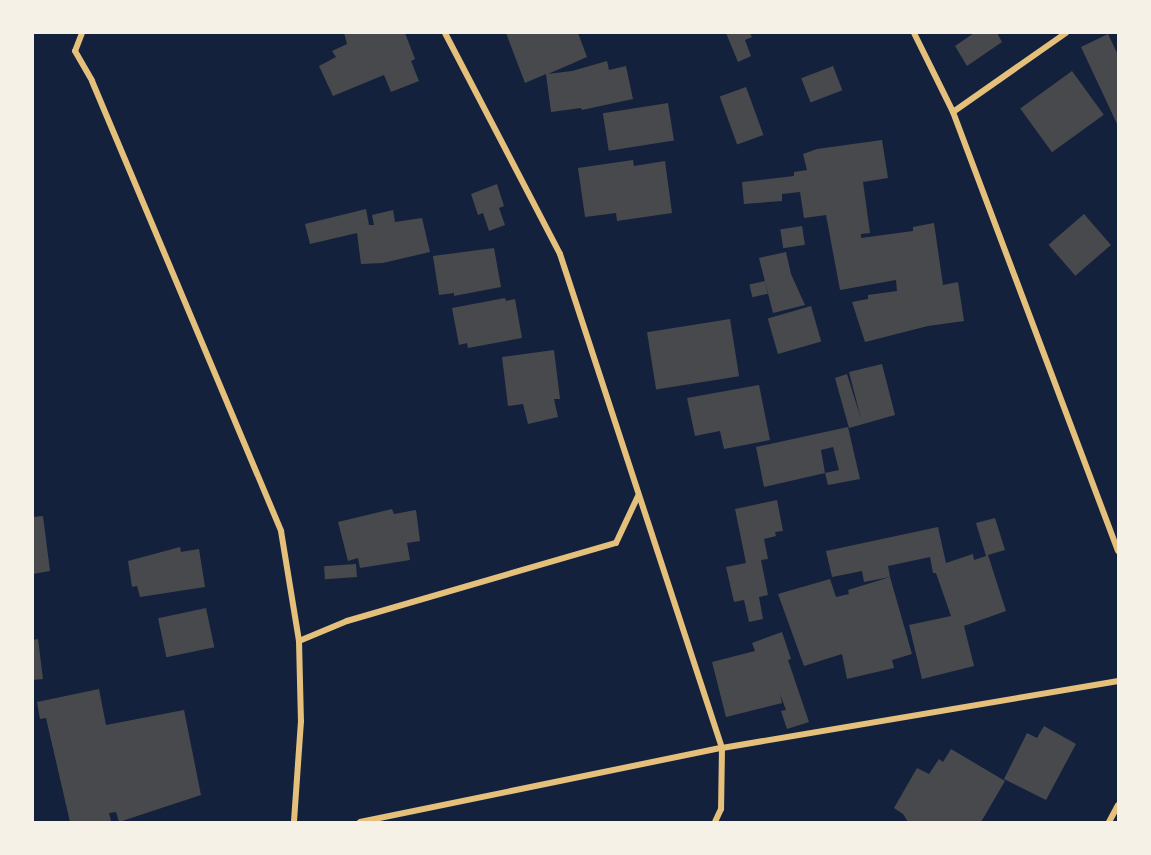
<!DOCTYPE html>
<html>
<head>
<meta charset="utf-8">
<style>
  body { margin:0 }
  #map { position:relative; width:1151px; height:855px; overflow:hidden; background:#14213d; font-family:"PT Sans Narrow",sans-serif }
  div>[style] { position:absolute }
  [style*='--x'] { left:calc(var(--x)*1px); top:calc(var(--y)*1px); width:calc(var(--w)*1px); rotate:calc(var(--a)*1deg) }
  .building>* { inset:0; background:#48494c; transform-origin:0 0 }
  .minor>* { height:6px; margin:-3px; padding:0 3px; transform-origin:3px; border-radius:3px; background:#e5c07b }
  span { translate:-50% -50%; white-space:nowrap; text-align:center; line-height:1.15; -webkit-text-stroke:5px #f6f1e7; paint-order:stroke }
  .frame { position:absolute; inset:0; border:34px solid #f6f1e7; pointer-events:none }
</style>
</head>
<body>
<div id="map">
  <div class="building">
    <i style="clip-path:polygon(344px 33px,405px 33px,415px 59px,411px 61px,419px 81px,391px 92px,384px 75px,333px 96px,319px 66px,336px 57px,332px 51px,347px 44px)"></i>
    <i style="clip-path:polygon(506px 33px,578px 33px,587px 57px,548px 74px,572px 71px,607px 61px,609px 70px,626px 66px,633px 99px,582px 110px,581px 108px,551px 112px,546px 74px,525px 83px)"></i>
    <i style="clip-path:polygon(726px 33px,750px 33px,752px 37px,745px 40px,751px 56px,738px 62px)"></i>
    <i style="clip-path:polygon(974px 33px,997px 33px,1002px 42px,967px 66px,955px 46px)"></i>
    <i style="clip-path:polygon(1108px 34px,1118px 55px,1118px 126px,1081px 47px)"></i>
    <i style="left:833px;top:66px;width:26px;height:34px;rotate:69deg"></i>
    <i style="left:1072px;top:71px;width:54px;height:64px;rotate:54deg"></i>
    <i style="left:746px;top:87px;width:51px;height:28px;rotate:70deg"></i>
    <i style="left:668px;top:103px;width:38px;height:66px;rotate:81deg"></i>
    <i style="clip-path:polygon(882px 140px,888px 178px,863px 182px,870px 233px,861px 234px,861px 238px,913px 231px,913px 227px,934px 223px,943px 285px,958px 282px,964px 321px,928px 326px,865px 342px,852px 302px,868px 299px,868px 295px,897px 291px,896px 280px,840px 290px,826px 215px,804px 218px,800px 192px,782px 194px,782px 201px,744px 204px,742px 182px,794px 176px,794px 172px,807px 170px,803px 154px,817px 149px)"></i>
    <i style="clip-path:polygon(633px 160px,634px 166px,665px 161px,672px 213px,617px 221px,616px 213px,585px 217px,578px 168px)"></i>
    <i style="clip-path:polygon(497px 184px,504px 206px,499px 208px,505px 225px,489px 231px,483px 213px,478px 215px,471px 194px)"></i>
    <i style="clip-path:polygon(366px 209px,369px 225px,374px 225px,372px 215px,393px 210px,395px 222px,422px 218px,430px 252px,383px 263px,361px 264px,357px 233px,310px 244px,305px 224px)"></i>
    <i style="left:1084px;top:214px;width:41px;height:47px;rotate:49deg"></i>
    <i style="left:802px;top:226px;width:19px;height:22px;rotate:81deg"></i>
    <i style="clip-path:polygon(494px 248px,501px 287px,454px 296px,454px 293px,439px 295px,433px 256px)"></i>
    <i style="clip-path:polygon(786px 252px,791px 274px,805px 305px,773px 313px,759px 258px)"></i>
    <i style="left:765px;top:281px;width:13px;height:16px;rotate:77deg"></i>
    <i style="clip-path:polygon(505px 298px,506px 301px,515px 299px,522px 338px,468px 348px,467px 343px,459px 345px,452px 308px)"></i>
    <i style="left:811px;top:306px;width:37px;height:45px;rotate:74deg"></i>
    <i style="left:730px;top:319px;width:58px;height:84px;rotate:81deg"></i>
    <i style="clip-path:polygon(554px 350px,560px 399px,554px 399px,558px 417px,528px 424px,523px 404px,508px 406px,502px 357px)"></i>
    <i style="clip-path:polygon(882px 364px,895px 415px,849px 428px,835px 378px,847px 374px,861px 419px,849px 372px)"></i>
    <i style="clip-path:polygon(759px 385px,770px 440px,724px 449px,720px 431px,695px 436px,687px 398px)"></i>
    <i style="clip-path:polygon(848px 427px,860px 479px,828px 485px,825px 473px,839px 470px,833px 447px,821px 450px,825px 473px,764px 487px,756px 447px)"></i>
    <i style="clip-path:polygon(777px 500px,783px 531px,775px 532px,776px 536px,764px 539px,768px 559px,761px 560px,768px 595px,759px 597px,763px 619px,749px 622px,744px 600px,734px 602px,726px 567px,746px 563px,735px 509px)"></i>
    <i style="clip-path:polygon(392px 509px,394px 514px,416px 510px,420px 541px,407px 543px,410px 560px,360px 568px,358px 558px,348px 561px,338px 522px)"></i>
    <i style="clip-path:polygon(43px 516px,50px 571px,33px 574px,33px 517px)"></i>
    <i style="clip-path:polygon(995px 518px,1005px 550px,988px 555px,1006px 611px,964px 626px,974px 666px,922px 679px,909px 625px,951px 616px,936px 573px,933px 573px,930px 557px,888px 566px,890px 577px,864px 582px,862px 571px,832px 577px,826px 551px,938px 527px,946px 563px,973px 554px,974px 560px,986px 556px,976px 523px)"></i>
    <i style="clip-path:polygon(180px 547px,181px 552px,199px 549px,205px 587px,140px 597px,137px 586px,132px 587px,128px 561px)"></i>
    <i style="left:356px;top:564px;width:13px;height:32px;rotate:86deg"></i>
    <i style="clip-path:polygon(890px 577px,912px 654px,892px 660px,894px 668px,847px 679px,842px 654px,804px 666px,778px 594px,830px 579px,836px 597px,849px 594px,848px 590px)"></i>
    <i style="left:206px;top:608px;width:40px;height:49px;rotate:78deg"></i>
    <i style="clip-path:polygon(782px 632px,791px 659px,788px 660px,809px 722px,787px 729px,781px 711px,786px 710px,780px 694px,782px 703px,726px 717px,712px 662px,755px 651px,752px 643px)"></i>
    <i style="clip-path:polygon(38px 639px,43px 679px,33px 680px,33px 640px)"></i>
    <i style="clip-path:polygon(99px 689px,106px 725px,184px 710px,201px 795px,119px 822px,116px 812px,109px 813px,111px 821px,105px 822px,70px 822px,46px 718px,40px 719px,37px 702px)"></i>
    <i style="clip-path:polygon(1044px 726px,1076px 744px,1046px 800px,1004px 779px,1027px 733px,1037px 738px)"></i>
    <i style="clip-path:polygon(951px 749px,1005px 781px,981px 822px,908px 822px,903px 814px,894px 808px,917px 768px,929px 774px,939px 759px,943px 762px)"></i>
  </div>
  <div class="minor">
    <i style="--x:82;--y:33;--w:19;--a:111"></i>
    <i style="--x:75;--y:51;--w:34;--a:60"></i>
    <i style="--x:92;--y:81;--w:488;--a:67.2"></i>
    <i style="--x:281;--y:531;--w:111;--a:80.7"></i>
    <i style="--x:299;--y:641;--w:80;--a:88.6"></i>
    <i style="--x:301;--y:721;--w:101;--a:94"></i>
    <i style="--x:445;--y:33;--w:249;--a:62.5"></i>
    <i style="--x:560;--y:254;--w:520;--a:71.84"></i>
    <i style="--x:722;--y:748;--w:61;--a:90.9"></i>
    <i style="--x:721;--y:809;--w:14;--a:115"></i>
    <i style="--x:914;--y:33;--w:88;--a:63.7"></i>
    <i style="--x:953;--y:112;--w:469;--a:69.4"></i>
    <i style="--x:953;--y:112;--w:138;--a:-35"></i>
    <i style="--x:299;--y:641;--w:52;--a:-22.6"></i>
    <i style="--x:347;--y:621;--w:280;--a:-16.2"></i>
    <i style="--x:616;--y:543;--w:52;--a:-64.9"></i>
    <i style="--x:360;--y:822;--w:369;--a:-11.6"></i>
    <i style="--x:722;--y:748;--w:402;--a:-9.6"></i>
    <i style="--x:1109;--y:822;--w:19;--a:-62"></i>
  </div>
  <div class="frame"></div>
</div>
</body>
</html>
